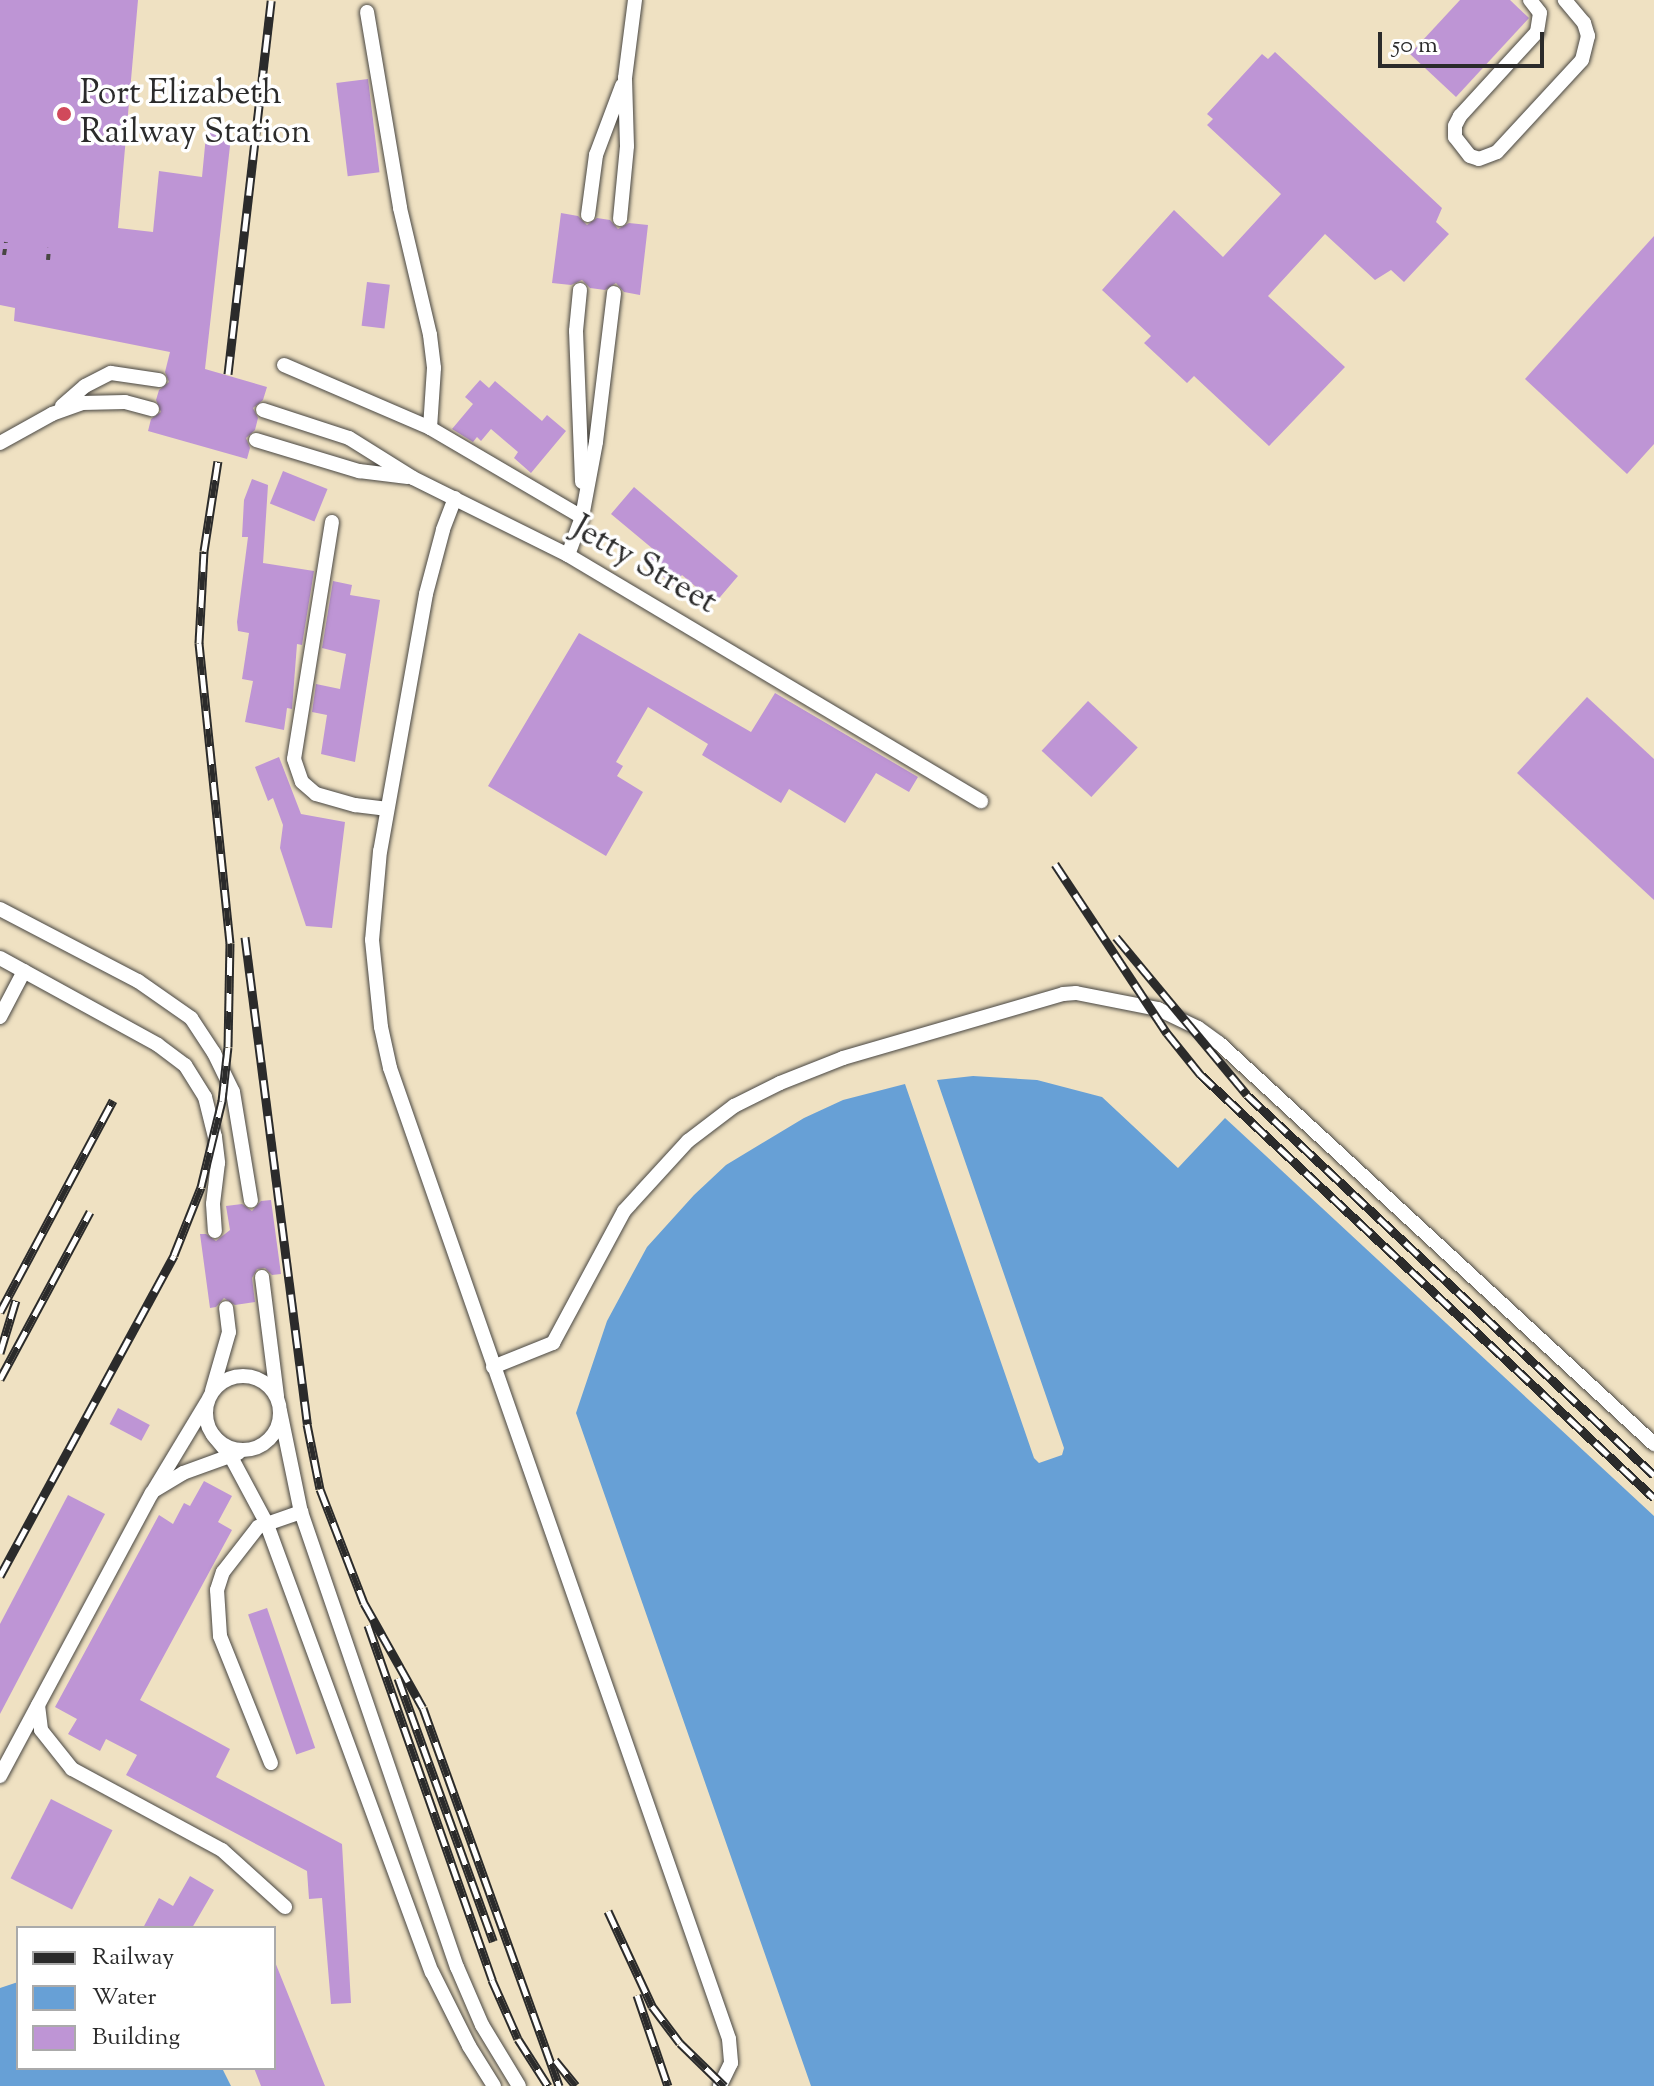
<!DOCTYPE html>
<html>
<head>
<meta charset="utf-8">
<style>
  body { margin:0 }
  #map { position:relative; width:1654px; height:2086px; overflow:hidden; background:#efe1c2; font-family:"Sorts Mill Goudy",serif }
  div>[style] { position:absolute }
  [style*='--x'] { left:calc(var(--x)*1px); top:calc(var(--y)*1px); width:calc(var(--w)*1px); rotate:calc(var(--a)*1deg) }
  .water>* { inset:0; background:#67a0d6 }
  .building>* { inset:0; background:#be95d5; transform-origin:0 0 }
  .path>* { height:4px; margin-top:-2px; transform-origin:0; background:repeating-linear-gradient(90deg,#484642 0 6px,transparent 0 12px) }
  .roads { filter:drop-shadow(0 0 2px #484642) drop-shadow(0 0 2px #484642) }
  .lane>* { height:14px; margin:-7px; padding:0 7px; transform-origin:7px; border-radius:7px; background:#fff }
  .lane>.ring { margin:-7px; padding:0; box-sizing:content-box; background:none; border:14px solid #fff; border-radius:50% }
  .rail>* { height:9px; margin-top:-4.5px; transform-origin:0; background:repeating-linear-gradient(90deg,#fff 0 18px,#2b2b2b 0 36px); box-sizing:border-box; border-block:2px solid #2b2b2b }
  .dots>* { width:22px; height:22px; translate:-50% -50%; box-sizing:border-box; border:4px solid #fff; border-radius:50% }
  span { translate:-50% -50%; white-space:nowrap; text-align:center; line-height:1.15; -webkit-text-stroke:7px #fff; paint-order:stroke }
  .poi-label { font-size:34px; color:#2b2b2b }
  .left { translate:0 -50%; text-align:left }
  .street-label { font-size:34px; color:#2b2b2b }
  .legend { position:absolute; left:16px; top:1926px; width:260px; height:144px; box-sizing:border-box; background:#fff; border:2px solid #aaa; margin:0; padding:10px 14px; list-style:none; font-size:24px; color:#2b2b2b }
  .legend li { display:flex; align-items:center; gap:16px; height:40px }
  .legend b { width:40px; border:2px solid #aaa }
  .scale { position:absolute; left:1378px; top:32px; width:166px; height:36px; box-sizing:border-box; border:4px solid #2b2b2b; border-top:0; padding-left:10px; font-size:24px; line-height:28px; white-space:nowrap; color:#2b2b2b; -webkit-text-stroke:6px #fff; paint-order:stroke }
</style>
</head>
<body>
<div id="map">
  <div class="water">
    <i style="clip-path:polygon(973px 1076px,1037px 1080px,1102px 1097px,1178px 1168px,1225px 1118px,1654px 1516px,1654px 2086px,811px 2086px,576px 1413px,607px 1321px,628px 1282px,647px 1247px,694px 1195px,726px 1165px,804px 1118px,843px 1100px,905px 1084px,1034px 1458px,1039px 1463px,1062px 1455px,1064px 1448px,937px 1080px)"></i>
    <i style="clip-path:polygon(18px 1982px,18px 2068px,222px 2068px,231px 2086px,0 2086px,0 1988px)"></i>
  </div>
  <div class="building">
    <i style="clip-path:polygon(0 0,138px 0,118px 228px,153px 232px,159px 171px,202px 177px,207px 125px,232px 128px,205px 369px,267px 387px,263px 400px,253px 408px,258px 418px,255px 430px,246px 438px,250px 448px,247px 459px,148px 431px,151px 419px,161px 412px,156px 400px,159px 390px,169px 382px,165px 372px,170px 352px,14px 321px,15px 308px,0 305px)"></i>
    <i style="clip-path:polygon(1460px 0,1510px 0,1529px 18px,1456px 97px,1410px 54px)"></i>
    <i style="clip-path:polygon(1275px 52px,1442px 208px,1436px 222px,1449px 234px,1404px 282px,1391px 270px,1375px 280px,1325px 234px,1268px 296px,1345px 367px,1269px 446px,1194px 376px,1187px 383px,1144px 343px,1151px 336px,1102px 290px,1174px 210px,1223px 257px,1281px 194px,1207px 125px,1213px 119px,1207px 114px,1262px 54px,1268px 59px)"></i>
    <i style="left:368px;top:79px;width:94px;height:32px;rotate:83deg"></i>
    <i style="clip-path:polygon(561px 213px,578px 216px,587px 225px,597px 218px,610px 220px,618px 229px,629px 223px,648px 225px,640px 295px,624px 292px,616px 283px,605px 290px,590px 288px,582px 280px,571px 285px,552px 283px)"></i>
    <i style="clip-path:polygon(1654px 236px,1654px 444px,1627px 474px,1525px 379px)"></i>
    <i style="left:367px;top:282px;width:23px;height:44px;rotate:7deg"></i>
    <i style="clip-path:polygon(480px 380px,489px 388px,495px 381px,542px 421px,547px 415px,566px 431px,531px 473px,514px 458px,518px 452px,491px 429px,481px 441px,477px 437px,473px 442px,452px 429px,473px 404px,465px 397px)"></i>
    <i style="left:283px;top:471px;width:48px;height:35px;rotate:22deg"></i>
    <i style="clip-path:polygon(252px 479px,268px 485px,263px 563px,314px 571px,302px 645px,297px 644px,292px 709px,287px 708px,284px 730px,245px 722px,253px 681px,242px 679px,249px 633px,238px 631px,237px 622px,248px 537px,242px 537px,244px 500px)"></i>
    <i style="clip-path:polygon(634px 487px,738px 576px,715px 603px,682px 575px,673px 585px,644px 560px,653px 549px,611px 514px)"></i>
    <i style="clip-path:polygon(333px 581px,352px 585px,350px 595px,380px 600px,355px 762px,321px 754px,327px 715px,312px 712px,316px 684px,340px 689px,346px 654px,322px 648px)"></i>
    <i style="clip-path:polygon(579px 633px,751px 732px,775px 693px,918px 777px,909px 792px,876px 773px,845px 823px,789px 789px,781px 803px,702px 755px,708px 744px,648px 707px,616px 762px,623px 766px,617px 776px,643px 792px,606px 856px,488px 786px)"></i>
    <i style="clip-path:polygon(1587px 697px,1654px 759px,1654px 900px,1517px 773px)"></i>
    <i style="left:1088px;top:701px;width:68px;height:68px;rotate:43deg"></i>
    <i style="clip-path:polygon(279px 757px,301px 814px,345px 822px,332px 928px,306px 926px,280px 848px,283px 825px,273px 798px,268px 801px,255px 767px)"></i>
    <i style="clip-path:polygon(271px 1200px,281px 1274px,272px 1275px,265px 1268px,257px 1269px,252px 1278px,255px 1302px,235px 1305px,224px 1298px,216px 1307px,210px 1308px,200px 1234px,206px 1234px,216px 1241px,230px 1230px,226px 1206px,242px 1204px,252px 1211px,261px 1201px)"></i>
    <i style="left:118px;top:1408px;width:36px;height:18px;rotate:28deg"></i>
    <i style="clip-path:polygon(204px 1481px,232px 1496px,218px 1522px,232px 1530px,140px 1700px,230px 1749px,216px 1777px,342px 1844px,351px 2003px,331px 2004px,322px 1898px,309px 1899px,307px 1871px,126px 1775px,137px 1755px,106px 1739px,100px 1751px,68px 1734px,77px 1719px,55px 1707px,159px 1515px,173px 1524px,184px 1503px,190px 1506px)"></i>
    <i style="clip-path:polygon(68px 1495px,105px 1514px,0 1714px,0 1624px)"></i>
    <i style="left:267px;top:1608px;width:148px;height:20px;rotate:71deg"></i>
    <i style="left:51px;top:1799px;width:69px;height:89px;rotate:27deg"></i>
    <i style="clip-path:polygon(190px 1876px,214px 1890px,192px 1928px,143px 1928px,159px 1898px,173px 1906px)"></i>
    <i style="clip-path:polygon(274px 1962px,275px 1962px,325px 2086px,261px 2086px,254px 2068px,274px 2068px)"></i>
  </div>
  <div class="path">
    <i style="--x:4;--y:255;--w:13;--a:-81"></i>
    <i style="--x:48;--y:260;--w:12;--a:-85"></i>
  </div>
  <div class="roads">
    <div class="lane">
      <i style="--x:1530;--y:0;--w:16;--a:52"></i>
      <i style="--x:1540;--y:13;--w:19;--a:99"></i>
      <i style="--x:1537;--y:32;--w:114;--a:132.5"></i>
      <i style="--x:1460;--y:116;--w:11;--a:117"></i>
      <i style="--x:1455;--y:126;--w:11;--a:90"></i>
      <i style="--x:1455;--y:137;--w:24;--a:52"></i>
      <i style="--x:1470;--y:156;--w:9;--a:18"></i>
      <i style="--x:1479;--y:159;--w:19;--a:-21"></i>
      <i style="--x:1497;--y:152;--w:125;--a:-47.3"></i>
      <i style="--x:1582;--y:60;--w:25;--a:-76"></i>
      <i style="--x:1588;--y:36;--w:14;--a:-107"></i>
      <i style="--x:1584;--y:23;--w:30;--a:-130"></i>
      <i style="--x:367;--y:12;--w:199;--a:80.4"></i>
      <i style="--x:400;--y:208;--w:130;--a:76.7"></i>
      <i style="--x:430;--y:335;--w:33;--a:83"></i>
      <i style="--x:434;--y:368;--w:60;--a:93.8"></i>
      <i style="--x:588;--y:215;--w:61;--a:-82.4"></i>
      <i style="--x:596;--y:155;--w:74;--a:-69.4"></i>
      <i style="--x:620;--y:219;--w:73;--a:-84.5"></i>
      <i style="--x:627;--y:146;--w:68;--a:-91.7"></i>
      <i style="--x:625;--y:78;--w:79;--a:-82.7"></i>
      <i style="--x:580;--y:290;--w:41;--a:95.6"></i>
      <i style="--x:576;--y:331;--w:151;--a:87.7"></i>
      <i style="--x:284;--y:365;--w:159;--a:23.3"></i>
      <i style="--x:430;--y:428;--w:176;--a:30.4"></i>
      <i style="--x:62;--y:406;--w:30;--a:-41"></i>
      <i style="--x:85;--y:386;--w:29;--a:-27"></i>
      <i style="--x:111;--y:373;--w:49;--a:8.3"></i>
      <i style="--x:263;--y:410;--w:90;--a:18"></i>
      <i style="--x:349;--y:438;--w:75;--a:32"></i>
      <i style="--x:413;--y:478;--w:173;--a:26.4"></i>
      <i style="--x:568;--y:555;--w:481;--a:30.8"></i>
      <i style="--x:256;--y:440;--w:108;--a:16.8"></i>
      <i style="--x:359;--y:471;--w:49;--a:7"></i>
      <i style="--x:0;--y:443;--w:60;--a:-29.1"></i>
      <i style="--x:52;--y:414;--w:32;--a:-20"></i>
      <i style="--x:82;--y:403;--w:43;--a:-1.3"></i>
      <i style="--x:125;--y:402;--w:28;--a:15"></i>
      <i style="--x:455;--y:498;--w:34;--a:111"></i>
      <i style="--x:443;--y:530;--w:66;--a:104.9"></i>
      <i style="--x:426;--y:594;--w:261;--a:100.1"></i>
      <i style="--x:380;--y:851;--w:89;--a:95.1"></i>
      <i style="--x:372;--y:940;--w:87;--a:84.1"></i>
      <i style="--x:381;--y:1027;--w:42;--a:77.6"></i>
      <i style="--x:390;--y:1068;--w:1028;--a:70.75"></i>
      <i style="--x:729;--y:2039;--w:24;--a:85"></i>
      <i style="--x:731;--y:2063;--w:25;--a:116"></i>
      <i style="--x:332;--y:522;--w:240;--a:99.1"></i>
      <i style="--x:294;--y:759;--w:24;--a:71"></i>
      <i style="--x:302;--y:782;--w:18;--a:41"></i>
      <i style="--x:316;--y:794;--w:41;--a:15.8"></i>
      <i style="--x:355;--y:805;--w:31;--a:7"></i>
      <i style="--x:568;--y:555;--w:40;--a:-69.8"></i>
      <i style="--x:582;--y:517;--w:76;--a:-79.4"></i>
      <i style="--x:596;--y:442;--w:150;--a:-83.1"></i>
      <i style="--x:0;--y:909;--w:156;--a:27.6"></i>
      <i style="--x:138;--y:981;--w:65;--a:34.9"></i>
      <i style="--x:191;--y:1018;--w:42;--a:56.7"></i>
      <i style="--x:214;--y:1053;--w:43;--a:64"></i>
      <i style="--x:233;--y:1092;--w:110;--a:80.6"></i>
      <i style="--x:0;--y:958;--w:180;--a:28.8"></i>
      <i style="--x:158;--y:1045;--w:34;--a:37"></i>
      <i style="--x:185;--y:1065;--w:38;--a:58"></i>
      <i style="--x:205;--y:1097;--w:41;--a:76"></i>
      <i style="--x:215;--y:1137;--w:26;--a:83"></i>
      <i style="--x:218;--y:1163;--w:41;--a:97"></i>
      <i style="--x:213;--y:1204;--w:27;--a:86"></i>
      <i style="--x:0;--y:1017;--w:52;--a:-62.4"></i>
      <i style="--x:262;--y:1277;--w:120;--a:82.8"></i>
      <i style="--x:493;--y:1367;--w:65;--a:-21.8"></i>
      <i style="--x:553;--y:1343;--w:150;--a:-61.7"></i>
      <i style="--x:624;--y:1211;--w:95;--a:-47.6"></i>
      <i style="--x:688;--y:1141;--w:58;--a:-37.3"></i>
      <i style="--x:734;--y:1106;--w:51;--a:-26.6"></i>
      <i style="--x:780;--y:1083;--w:68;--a:-21.6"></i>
      <i style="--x:843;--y:1058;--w:229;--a:-16.2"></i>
      <i style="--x:1063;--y:994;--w:13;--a:-4"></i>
      <i style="--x:1076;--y:993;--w:84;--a:11"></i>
      <i style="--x:1158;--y:1009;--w:44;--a:25.4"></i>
      <i style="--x:1198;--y:1028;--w:26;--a:36"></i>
      <i style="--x:1219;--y:1043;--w:592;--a:42.67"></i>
      <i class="ring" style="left:206px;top:1376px;width:60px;height:60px"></i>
      <i style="--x:212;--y:1391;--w:61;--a:-73.9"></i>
      <i style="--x:229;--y:1332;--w:24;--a:-97"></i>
      <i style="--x:280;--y:1411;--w:103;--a:78.3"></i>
      <i style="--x:301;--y:1512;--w:481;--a:71.1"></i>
      <i style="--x:457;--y:1967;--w:63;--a:66.7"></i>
      <i style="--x:482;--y:2025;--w:71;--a:58.8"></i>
      <i style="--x:213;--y:1435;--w:26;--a:50"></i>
      <i style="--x:230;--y:1455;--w:76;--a:61.8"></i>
      <i style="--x:266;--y:1522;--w:480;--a:69.8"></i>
      <i style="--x:432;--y:1972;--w:83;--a:63.4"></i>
      <i style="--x:469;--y:2046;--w:47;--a:58"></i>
      <i style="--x:155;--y:1490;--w:33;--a:-31"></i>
      <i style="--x:183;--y:1473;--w:59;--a:-20"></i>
      <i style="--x:38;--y:1705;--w:25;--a:83"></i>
      <i style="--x:41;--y:1730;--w:50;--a:51.5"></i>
      <i style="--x:72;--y:1769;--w:170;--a:28.4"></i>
      <i style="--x:222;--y:1850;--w:85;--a:42.1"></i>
      <i style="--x:271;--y:1763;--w:137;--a:-111.9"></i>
      <i style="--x:220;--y:1636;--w:46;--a:-93.7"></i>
      <i style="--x:217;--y:1590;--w:19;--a:-72"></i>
      <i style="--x:223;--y:1572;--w:57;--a:-52.1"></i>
      <i style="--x:258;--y:1527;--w:46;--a:-19.2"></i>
      <i style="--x:0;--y:1776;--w:321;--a:-61.8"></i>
      <i style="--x:152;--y:1493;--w:106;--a:-58.9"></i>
    </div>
  </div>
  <div class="rail">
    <i style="--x:228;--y:374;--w:376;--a:-83.4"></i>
    <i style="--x:1055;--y:864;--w:203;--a:56.5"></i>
    <i style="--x:1167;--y:1033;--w:53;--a:51.2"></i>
    <i style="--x:1200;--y:1074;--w:621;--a:43.04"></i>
    <i style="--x:245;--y:937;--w:491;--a:82.7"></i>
    <i style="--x:307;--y:1424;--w:66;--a:78.7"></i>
    <i style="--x:320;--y:1489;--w:122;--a:68.9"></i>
    <i style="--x:364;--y:1603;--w:120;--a:60.7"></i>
    <i style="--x:423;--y:1708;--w:402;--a:70.2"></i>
    <i style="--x:1116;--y:937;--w:205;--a:50.3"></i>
    <i style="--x:1247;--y:1095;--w:557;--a:43.04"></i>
    <i style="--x:0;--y:1312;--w:240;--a:-61.9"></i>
    <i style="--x:0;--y:1353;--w:55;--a:-73.2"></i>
    <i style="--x:0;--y:1379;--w:190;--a:-61.7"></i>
    <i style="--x:0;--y:1576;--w:365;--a:-61.5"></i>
    <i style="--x:174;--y:1255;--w:73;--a:-68.3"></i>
    <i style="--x:201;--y:1187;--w:89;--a:-76.3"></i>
    <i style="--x:222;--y:1101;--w:54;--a:-83.7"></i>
    <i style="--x:228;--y:1047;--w:104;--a:-88.9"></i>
    <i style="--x:230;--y:943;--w:302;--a:-95.9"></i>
    <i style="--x:199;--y:643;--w:92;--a:-86.9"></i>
    <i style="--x:204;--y:551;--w:91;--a:-81.2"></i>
    <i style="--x:368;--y:1625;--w:376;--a:70.7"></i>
    <i style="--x:492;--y:1980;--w:64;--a:66.2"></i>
    <i style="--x:518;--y:2039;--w:56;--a:57.4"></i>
    <i style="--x:398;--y:1678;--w:280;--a:70.1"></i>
    <i style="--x:608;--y:1911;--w:105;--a:65.1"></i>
    <i style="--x:652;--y:2006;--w:46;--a:52.9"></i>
    <i style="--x:680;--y:2043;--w:62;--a:44.3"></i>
    <i style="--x:637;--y:1995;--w:96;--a:71.2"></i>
    <i style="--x:555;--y:2060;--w:33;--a:51"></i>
  </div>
  <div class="dots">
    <i style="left:64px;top:114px;background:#d1495b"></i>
  </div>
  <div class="poi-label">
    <span class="left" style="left:80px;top:114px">Port Elizabeth<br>Railway Station</span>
  </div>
  <div class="street-label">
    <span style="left:644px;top:566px;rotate:30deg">Jetty Street</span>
  </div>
  <ul class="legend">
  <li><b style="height:10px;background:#2b2b2b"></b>Railway</li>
  <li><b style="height:22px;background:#67a0d6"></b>Water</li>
  <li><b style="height:22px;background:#be95d5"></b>Building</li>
  </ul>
  <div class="scale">50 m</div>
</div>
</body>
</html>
